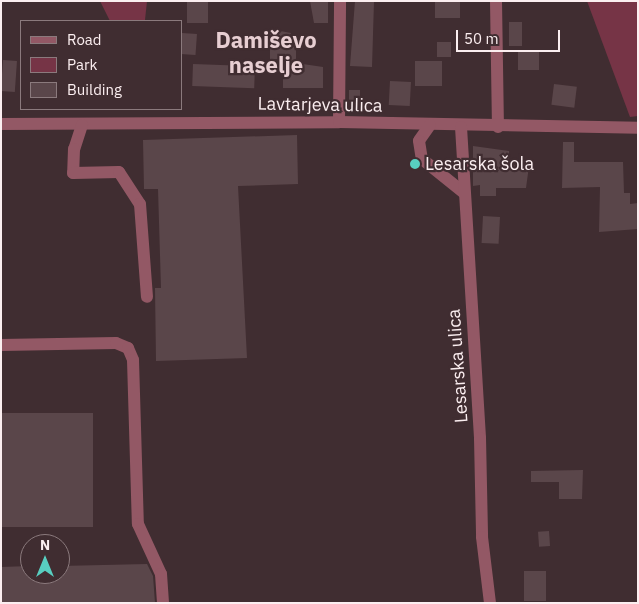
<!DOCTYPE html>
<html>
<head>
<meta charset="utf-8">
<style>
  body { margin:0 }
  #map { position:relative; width:639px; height:604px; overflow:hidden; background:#402d31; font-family:"IBM Plex Sans",sans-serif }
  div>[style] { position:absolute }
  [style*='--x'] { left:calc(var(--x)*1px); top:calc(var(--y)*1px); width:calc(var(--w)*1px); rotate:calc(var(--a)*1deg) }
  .green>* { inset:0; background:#763446 }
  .building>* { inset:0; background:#5a464a; transform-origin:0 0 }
  .minor>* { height:12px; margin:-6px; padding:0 6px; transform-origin:6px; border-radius:6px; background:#935865 }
  .dots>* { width:14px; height:14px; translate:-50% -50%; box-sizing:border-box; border:2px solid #402d31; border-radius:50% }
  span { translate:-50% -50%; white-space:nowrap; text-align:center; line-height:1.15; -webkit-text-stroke:4.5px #402d31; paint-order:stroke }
  .street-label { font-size:18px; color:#fbeef0 }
  .poi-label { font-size:18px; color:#fbeef0 }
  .left { translate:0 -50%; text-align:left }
  .district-label { font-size:22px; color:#e7ced2; font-weight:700 }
  .frame { position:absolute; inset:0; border:2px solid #fbeef0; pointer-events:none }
  .legend { position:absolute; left:20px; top:20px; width:162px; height:90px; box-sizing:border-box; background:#402d31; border:1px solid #8b7a7d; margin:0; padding:6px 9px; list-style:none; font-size:15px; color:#fbeef0 }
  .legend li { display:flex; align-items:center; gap:10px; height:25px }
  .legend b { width:25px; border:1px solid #8b7a7d }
  .north { position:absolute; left:20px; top:534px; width:50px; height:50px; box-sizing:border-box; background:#402d31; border:1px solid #8b7a7d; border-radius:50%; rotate:0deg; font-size:14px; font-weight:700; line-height:20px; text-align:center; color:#fbeef0 }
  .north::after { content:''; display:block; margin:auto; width:18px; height:22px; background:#58cec0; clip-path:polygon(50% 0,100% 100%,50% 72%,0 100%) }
  .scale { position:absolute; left:456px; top:30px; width:104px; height:22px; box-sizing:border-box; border:2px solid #fbeef0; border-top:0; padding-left:6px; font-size:15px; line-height:18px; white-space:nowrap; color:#fbeef0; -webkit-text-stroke:4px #402d31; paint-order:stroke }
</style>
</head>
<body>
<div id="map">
  <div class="green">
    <i style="clip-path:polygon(100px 1px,147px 1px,145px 20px,110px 21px)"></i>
    <i style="clip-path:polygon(587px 1px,638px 1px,638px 116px,630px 117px)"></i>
  </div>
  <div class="building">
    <i style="left:187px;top:1px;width:21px;height:22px"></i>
    <i style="clip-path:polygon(310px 1px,328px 1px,328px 23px,314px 23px)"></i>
    <i style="clip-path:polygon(355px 1px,374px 1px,372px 67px,350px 66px)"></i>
    <i style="left:435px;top:1px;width:25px;height:17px"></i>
    <i style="left:522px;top:22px;width:24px;height:13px;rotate:90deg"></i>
    <i style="clip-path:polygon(270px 29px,291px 33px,291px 41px,296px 41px,296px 63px,323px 67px,323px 88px,283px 88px,283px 59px,270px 59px)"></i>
    <i style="left:182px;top:33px;width:15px;height:21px;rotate:4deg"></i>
    <i style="left:437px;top:42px;width:14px;height:15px"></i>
    <i style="left:518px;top:52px;width:21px;height:18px"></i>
    <i style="left:3px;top:60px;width:14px;height:31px;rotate:4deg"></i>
    <i style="left:415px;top:61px;width:27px;height:25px"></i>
    <i style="left:193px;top:64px;width:62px;height:22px;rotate:2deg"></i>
    <i style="left:390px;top:81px;width:21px;height:24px;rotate:3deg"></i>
    <i style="left:554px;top:84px;width:23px;height:21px;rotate:7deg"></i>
    <i style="left:349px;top:90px;width:11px;height:14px"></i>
    <i style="clip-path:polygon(297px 135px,298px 184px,238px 186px,247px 358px,156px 361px,155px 288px,161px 288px,158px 189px,144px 189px,143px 140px)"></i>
    <i style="clip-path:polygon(563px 142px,574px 142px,574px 162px,623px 162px,624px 193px,630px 193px,630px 204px,638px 203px,638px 229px,599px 232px,600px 187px,562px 188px)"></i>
    <i style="clip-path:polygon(473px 146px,509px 151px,509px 165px,529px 166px,526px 188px,496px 188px,496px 196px,480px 196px,480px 185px,473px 186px)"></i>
    <i style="left:483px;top:216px;width:17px;height:27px;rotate:3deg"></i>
    <i style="left:1px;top:413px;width:92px;height:114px"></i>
    <i style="clip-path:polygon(583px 470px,582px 499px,559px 499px,559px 482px,531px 482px,531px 471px)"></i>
    <i style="left:549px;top:531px;width:15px;height:11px;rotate:86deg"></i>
    <i style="clip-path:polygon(147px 564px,153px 576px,155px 603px,1px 603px,1px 567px,30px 566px,30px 574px,60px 574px,60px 566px)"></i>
    <i style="left:524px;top:571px;width:22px;height:30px"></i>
  </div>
  <div class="minor">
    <i style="--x:496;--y:1;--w:126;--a:89.1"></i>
    <i style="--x:339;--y:122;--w:121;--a:-89.5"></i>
    <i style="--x:1;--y:124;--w:338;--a:-0.3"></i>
    <i style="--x:339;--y:122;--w:299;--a:1.1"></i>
    <i style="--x:82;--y:125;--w:25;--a:108"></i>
    <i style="--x:74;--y:149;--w:24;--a:92"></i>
    <i style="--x:73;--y:173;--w:46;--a:-1.2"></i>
    <i style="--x:119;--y:172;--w:38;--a:57"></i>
    <i style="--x:140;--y:204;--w:93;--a:85.7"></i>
    <i style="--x:430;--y:125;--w:19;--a:125"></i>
    <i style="--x:419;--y:141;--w:18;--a:81"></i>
    <i style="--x:422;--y:159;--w:53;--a:38.8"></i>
    <i style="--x:461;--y:127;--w:312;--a:86.5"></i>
    <i style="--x:480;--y:438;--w:99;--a:88.8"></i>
    <i style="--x:482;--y:537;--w:66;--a:83.1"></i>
    <i style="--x:1;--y:345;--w:115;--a:-1"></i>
    <i style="--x:116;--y:343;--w:13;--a:23"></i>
    <i style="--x:128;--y:348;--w:13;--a:67"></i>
    <i style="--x:133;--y:360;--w:164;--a:88.3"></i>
    <i style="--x:138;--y:524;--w:55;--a:65.3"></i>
    <i style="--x:161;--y:574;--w:29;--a:86"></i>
  </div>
  <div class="dots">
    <i style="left:415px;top:164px;background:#58cec0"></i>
  </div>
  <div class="street-label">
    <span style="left:320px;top:105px;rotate:1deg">Lavtarjeva ulica</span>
    <span style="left:458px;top:366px;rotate:-94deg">Lesarska ulica</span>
  </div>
  <div class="poi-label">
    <span class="left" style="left:425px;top:164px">Lesarska šola</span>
  </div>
  <div class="district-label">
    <span style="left:266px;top:52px">Damiševo<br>naselje</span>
  </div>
  <div class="frame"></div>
  <ul class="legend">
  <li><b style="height:6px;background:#935865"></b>Road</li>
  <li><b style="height:14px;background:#763446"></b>Park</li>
  <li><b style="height:14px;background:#5a464a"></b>Building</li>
  </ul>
  <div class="north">N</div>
  <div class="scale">50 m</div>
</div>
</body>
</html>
